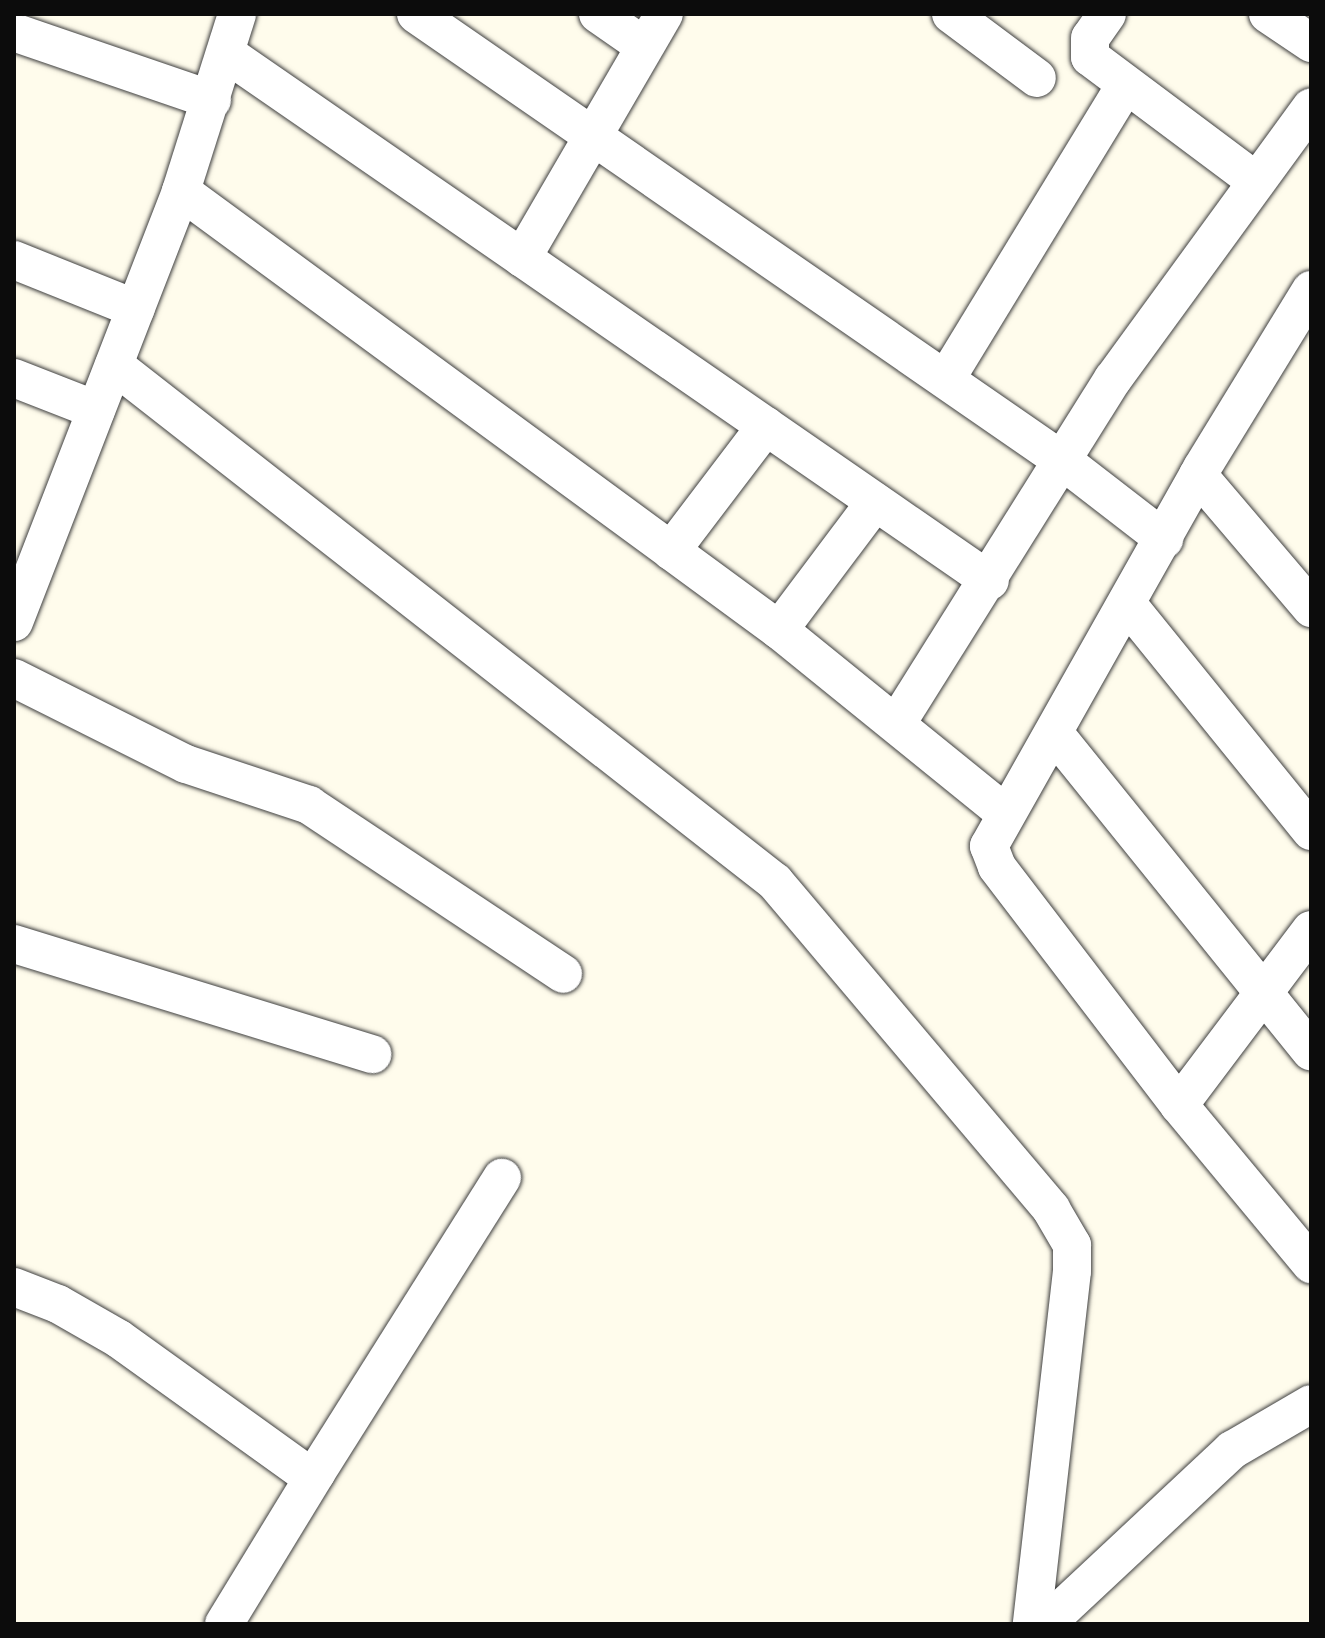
<!DOCTYPE html>
<html>
<head>
<meta charset="utf-8">
<style>
  body { margin:0 }
  #map { position:relative; width:1325px; height:1638px; overflow:hidden; background:#fffcec; font-family:Georgia,serif }
  div>[style] { position:absolute }
  [style*='--x'] { left:calc(var(--x)*1px); top:calc(var(--y)*1px); width:calc(var(--w)*1px); rotate:calc(var(--a)*1deg) }
  .roads { filter:drop-shadow(0 0 2px #3f3f3f) drop-shadow(0 0 2px #3f3f3f) }
  .minor>* { height:38px; margin:-19px; padding:0 19px; transform-origin:19px; border-radius:19px; background:#fff }
  span { translate:-50% -50%; white-space:nowrap; text-align:center; line-height:1.15; -webkit-text-stroke:8px #fff; paint-order:stroke }
  .frame { position:absolute; inset:0; border:16px solid #0c0c0c; pointer-events:none }
</style>
</head>
<body>
<div id="map">
  <div class="roads">
    <div class="minor">
      <i style="--x:416;--y:14;--w:786;--a:34.64"></i>
      <i style="--x:1063;--y:461;--w:128;--a:37.7"></i>
      <i style="--x:598;--y:14;--w:56;--a:34.8"></i>
      <i style="--x:951;--y:14;--w:107;--a:36.7"></i>
      <i style="--x:1107;--y:14;--w:29;--a:125"></i>
      <i style="--x:1090;--y:38;--w:19;--a:90"></i>
      <i style="--x:1090;--y:57;--w:207;--a:36.8"></i>
      <i style="--x:1268;--y:14;--w:52;--a:34"></i>
      <i style="--x:19;--y:34;--w:204;--a:18.9"></i>
      <i style="--x:227;--y:54;--w:927;--a:34.63"></i>
      <i style="--x:181;--y:191;--w:742;--a:36.28"></i>
      <i style="--x:779;--y:630;--w:292;--a:39"></i>
      <i style="--x:522;--y:258;--w:282;--a:-59.8"></i>
      <i style="--x:14;--y:260;--w:131;--a:21.9"></i>
      <i style="--x:1311;--y:290;--w:209;--a:121.5"></i>
      <i style="--x:1202;--y:468;--w:434;--a:119.4"></i>
      <i style="--x:989;--y:846;--w:22;--a:69"></i>
      <i style="--x:997;--y:867;--w:300;--a:52.6"></i>
      <i style="--x:1179;--y:1105;--w:207;--a:50.3"></i>
      <i style="--x:114;--y:365;--w:839;--a:38.03"></i>
      <i style="--x:775;--y:882;--w:428;--a:49.8"></i>
      <i style="--x:1051;--y:1209;--w:42;--a:59.7"></i>
      <i style="--x:1072;--y:1245;--w:26;--a:90"></i>
      <i style="--x:1072;--y:1271;--w:355;--a:96.5"></i>
      <i style="--x:14;--y:378;--w:88;--a:21.3"></i>
      <i style="--x:946;--y:379;--w:343;--a:-58.6"></i>
      <i style="--x:1198;--y:475;--w:175;--a:49.6"></i>
      <i style="--x:671;--y:551;--w:157;--a:-52.8"></i>
      <i style="--x:1128;--y:605;--w:291;--a:51"></i>
      <i style="--x:14;--y:622;--w:462;--a:-68.8"></i>
      <i style="--x:181;--y:191;--w:186;--a:-72.4"></i>
      <i style="--x:779;--y:630;--w:160;--a:-53.1"></i>
      <i style="--x:14;--y:678;--w:192;--a:26.6"></i>
      <i style="--x:186;--y:764;--w:130;--a:18.4"></i>
      <i style="--x:309;--y:805;--w:305;--a:33.6"></i>
      <i style="--x:897;--y:723;--w:406;--a:-57.9"></i>
      <i style="--x:1113;--y:379;--w:336;--a:-53.9"></i>
      <i style="--x:1054;--y:733;--w:409;--a:51.1"></i>
      <i style="--x:14;--y:944;--w:375;--a:17.1"></i>
      <i style="--x:1179;--y:1105;--w:219;--a:-53"></i>
      <i style="--x:14;--y:1287;--w:47;--a:21.1"></i>
      <i style="--x:58;--y:1304;--w:70;--a:29.8"></i>
      <i style="--x:119;--y:1339;--w:226;--a:35.7"></i>
      <i style="--x:303;--y:1471;--w:13;--a:9"></i>
      <i style="--x:316;--y:1473;--w:349;--a:-57.8"></i>
      <i style="--x:224;--y:1624;--w:177;--a:-58.6"></i>
      <i style="--x:1046;--y:1624;--w:255;--a:-43.1"></i>
      <i style="--x:1232;--y:1450;--w:91;--a:-30.2"></i>
    </div>
  </div>
  <div class="frame"></div>
</div>
</body>
</html>
